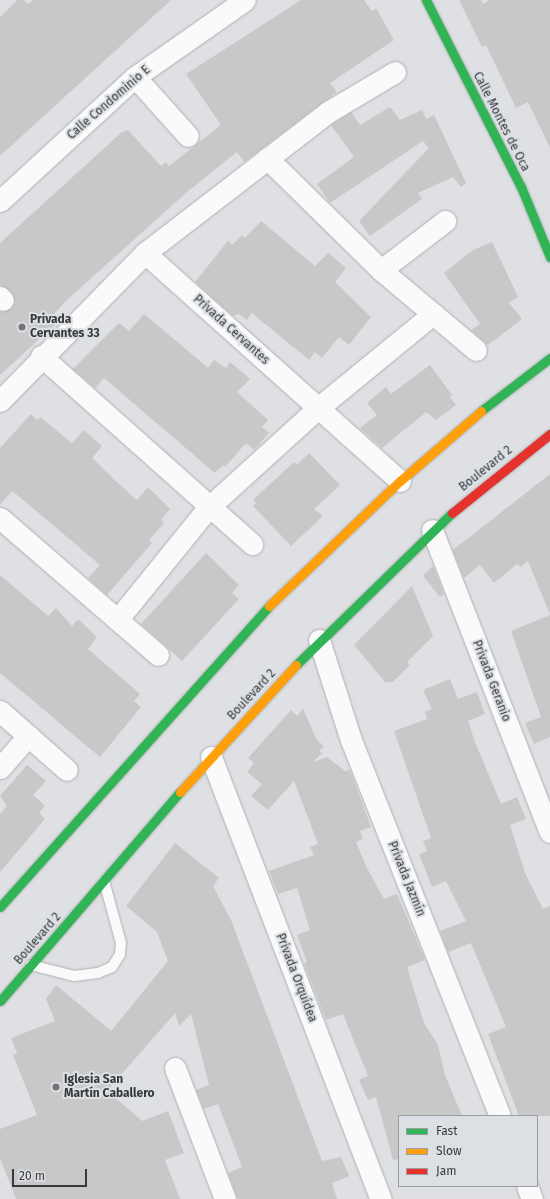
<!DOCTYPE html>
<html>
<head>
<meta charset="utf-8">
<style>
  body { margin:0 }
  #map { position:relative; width:550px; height:1199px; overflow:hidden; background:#dee0e3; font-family:"Fira Sans",sans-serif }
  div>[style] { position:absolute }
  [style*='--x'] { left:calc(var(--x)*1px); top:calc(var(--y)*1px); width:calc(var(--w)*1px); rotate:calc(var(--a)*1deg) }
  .building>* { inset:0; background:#c8c8c9 }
  .roads { filter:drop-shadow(0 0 1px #afb1b3) drop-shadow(0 0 1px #afb1b3) }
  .lane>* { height:10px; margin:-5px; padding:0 5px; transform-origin:5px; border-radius:5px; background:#fafafb }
  .street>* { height:21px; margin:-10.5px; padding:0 10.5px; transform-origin:10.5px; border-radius:10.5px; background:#fafafb }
  .fast>* { height:9px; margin:-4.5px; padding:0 4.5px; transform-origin:4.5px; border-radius:4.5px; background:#30b455 }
  .slow>* { height:9px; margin:-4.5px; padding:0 4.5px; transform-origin:4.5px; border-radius:4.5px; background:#ff9f0a }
  .jam>* { height:9px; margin:-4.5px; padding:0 4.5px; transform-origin:4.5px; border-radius:4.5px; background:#e5322d }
  .dots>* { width:11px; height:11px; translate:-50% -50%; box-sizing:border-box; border:2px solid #dce0e5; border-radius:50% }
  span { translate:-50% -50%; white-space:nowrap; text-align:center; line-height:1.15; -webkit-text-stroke:4px #dce0e5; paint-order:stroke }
  .street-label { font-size:12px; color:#37393a }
  .poi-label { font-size:12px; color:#37393a; font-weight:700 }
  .left { translate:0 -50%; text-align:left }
  .legend { position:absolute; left:398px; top:1115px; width:140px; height:72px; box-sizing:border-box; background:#dce0e5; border:1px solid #9a9da1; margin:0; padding:5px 7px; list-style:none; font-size:12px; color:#37393a }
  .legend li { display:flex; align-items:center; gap:8px; height:20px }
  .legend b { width:20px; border:1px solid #9a9da1 }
  .scale { position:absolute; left:12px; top:1169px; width:75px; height:18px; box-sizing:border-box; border:2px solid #37393a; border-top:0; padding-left:5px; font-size:12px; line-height:14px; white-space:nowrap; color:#37393a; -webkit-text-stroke:3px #dce0e5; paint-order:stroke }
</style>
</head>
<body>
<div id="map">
  <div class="building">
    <i style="clip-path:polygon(17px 0,24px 0,28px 4px,33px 0,171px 0,0 156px,0 17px)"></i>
    <i style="clip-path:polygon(301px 0,364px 0,372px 11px,376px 8px,394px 40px,330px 83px,337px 92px,244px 162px,237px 152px,187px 192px,67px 300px,52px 316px,58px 322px,0 375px,0 312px,11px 309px,15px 303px,11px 292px,0 285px,0 243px,122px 132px,128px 130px,161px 166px,166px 162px,169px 166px,221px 125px,186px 74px)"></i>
    <i style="clip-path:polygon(459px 0,481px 0,483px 4px,489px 0,550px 0,550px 148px,528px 102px,516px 108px,486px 45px,482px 47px)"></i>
    <i style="clip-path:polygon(390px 107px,400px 120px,422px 110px,426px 119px,434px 115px,466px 183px,461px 187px,453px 177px,418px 193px,422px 199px,370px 236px,359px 221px,429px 148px,423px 141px,330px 203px,317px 184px,354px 157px,331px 125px,351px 112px,360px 125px)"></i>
    <i style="clip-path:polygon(261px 221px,315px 266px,328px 253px,346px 268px,335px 282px,371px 317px,349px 345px,339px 337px,322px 358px,315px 352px,309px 360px,252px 313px,247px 320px,239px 314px,233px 316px,195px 282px,228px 241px,232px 245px,242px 235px,245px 238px)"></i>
    <i style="clip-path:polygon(492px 242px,518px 297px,509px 303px,522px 319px,488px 345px,471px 330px,480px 324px,444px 273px,473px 250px)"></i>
    <i style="clip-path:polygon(144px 314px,208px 368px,214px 360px,226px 368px,230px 362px,250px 379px,237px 392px,268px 420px,262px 427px,269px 433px,254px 450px,246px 443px,225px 467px,223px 465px,215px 473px,104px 378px,95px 388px,73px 369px,119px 323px,129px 331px)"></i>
    <i style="clip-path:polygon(430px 365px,452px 395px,450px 397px,456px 405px,436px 420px,426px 412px,382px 448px,360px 428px,377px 415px,367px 403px,386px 387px,391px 394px)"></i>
    <i style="clip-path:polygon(31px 414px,37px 420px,40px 417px,72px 443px,84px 430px,102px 446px,92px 458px,120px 485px,137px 500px,148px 487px,170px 509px,161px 520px,164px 523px,149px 540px,152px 543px,107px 595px,88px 578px,100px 565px,47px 520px,12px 491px,0 505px,0 448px)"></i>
    <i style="clip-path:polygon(309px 453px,340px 485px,314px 509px,323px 516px,291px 546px,253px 506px,256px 503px,253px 500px,294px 462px,297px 465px)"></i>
    <i style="clip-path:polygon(550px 474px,550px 612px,549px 612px,528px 561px,521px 567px,517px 564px,494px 583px,480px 565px,464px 578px,453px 550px)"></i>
    <i style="clip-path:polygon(206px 553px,239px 585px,232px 593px,239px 599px,182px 661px,141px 624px)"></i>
    <i style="clip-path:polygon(433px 566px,444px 594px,440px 597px,423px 576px)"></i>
    <i style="clip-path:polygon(0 575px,48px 616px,56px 608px,72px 626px,78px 619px,97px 637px,88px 649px,140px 694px,134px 701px,141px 707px,100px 757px,0 673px)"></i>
    <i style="clip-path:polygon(412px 586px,433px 636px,407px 662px,410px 665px,393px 682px,385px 682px,354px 645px)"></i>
    <i style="clip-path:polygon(550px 615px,550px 737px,534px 744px,525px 723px,541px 717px,511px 631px)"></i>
    <i style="clip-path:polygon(450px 679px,458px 699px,477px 692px,485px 714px,468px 721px,475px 742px,501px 804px,517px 797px,526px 819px,510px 825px,525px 873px,543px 909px,550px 906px,550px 1116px,519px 1116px,488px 1034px,506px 1027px,471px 943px,448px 952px,440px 931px,466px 921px,446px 881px,432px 887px,419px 854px,427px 851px,423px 841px,431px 838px,394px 731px,427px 719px,425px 712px,432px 709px,423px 690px)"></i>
    <i style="clip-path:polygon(303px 709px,317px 740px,324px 746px,319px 751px,322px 753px,313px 762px,327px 757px,345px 771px,350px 770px,371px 827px,360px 831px,363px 839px,356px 842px,366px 866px,384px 899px,397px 894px,425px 960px,407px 967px,424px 1023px,438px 1045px,445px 1075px,462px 1116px,399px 1116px,399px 1159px,393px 1160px,376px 1097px,368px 1100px,359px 1080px,368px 1076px,343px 1014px,326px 1020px,304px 963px,307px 962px,297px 935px,310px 930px,297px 888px,278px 894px,269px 871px,314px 855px,310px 847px,318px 844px,294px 781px,268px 810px,251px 796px,262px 784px,247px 772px,254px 763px,248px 758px,291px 710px,297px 716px)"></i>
    <i style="clip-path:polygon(27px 765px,46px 781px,33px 795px,45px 806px,39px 813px,45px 819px,0 872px,0 814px,7px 806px,0 796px)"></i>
    <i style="clip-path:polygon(175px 843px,219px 878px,213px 886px,231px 920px,322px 1161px,341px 1157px,349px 1176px,332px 1183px,337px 1199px,238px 1199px,228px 1173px,242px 1167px,218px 1104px,204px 1109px,196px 1090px,209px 1085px,191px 1014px,179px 1026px,175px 1013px,107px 1091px,142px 1121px,168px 1111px,184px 1153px,165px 1160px,180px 1199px,16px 1199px,0 1158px,0 1129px,37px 1115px,13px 1055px,17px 1053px,11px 1038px,55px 1021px,46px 999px,56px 985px,111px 1031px,168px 961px,157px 932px,126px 906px)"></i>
  </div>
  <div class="roads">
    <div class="lane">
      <i style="--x:31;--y:965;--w:44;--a:14.3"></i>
      <i style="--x:74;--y:976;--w:24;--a:-7"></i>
      <i style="--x:98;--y:973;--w:15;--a:-23"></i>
      <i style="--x:112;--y:967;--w:15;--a:-58"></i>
      <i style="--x:120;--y:954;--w:11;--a:-85"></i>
      <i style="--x:121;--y:943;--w:64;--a:-105.3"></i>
    </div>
    <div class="street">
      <i style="--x:135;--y:77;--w:79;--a:48.1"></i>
      <i style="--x:267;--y:158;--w:160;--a:44.5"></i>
      <i style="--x:381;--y:270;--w:124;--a:40.1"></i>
      <i style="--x:0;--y:201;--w:183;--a:-42.6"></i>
      <i style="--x:135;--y:77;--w:134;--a:-35"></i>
      <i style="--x:145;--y:253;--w:342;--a:41.8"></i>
      <i style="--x:381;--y:270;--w:81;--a:-37.4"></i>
      <i style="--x:0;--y:297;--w:4;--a:45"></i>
      <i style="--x:41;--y:356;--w:283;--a:41.7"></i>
      <i style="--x:0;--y:401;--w:207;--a:-45.6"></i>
      <i style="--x:145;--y:253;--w:231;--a:-37.6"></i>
      <i style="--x:328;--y:112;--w:78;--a:-30.8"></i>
      <i style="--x:0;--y:518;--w:209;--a:40.9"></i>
      <i style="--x:432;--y:530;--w:324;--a:68.7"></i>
      <i style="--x:118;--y:619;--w:143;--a:-51"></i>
      <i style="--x:208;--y:508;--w:149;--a:-42.3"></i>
      <i style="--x:318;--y:408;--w:149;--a:-39.3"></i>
      <i style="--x:319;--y:640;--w:105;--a:72.3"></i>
      <i style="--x:351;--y:740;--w:404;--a:68.4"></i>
      <i style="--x:0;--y:711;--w:89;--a:41.4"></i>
      <i style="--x:211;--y:757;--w:474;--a:69"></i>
      <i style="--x:0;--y:768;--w:43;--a:-48.8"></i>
      <i style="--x:175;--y:1068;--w:140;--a:69.1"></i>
      <i style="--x:527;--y:1186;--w:14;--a:69"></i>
    </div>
    <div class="fast">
      <i style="--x:426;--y:0;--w:210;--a:63.1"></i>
      <i style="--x:521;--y:187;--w:76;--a:67.5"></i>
      <i style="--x:481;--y:411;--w:87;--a:-37.5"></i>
      <i style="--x:296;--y:665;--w:218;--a:-44.3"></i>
      <i style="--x:0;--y:907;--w:404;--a:-48.2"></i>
      <i style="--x:0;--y:1001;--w:276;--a:-49.3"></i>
    </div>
    <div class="slow">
      <i style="--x:269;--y:606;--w:181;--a:-43.7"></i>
      <i style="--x:400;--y:481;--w:107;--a:-40.8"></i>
      <i style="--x:180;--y:792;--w:172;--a:-47.6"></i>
    </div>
    <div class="jam">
      <i style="--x:452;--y:513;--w:126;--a:-38.9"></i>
    </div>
  </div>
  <div class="dots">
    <i style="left:22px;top:327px;background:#717375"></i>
    <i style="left:56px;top:1087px;background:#717375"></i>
  </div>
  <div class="street-label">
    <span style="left:109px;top:103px;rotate:-41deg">Calle Condominio E</span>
    <span style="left:501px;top:122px;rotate:63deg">Calle Montes de Oca</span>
    <span style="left:231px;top:330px;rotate:42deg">Privada Cervantes</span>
    <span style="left:486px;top:469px;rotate:-39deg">Boulevard 2</span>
    <span style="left:491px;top:681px;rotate:69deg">Privada Geranio</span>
    <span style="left:252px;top:695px;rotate:-47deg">Boulevard 2</span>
    <span style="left:406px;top:879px;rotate:68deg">Privada Jazmín</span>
    <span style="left:38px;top:939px;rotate:-49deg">Boulevard 2</span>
    <span style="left:296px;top:978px;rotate:69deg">Privada Orquídea</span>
  </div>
  <div class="poi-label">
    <span class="left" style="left:30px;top:327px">Privada<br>Cervantes 33</span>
    <span class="left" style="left:64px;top:1087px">Iglesia San<br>Martín Caballero</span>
  </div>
  <ul class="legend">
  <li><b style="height:5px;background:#30b455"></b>Fast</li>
  <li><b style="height:5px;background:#ff9f0a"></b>Slow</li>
  <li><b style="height:5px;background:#e5322d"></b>Jam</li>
  </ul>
  <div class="scale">20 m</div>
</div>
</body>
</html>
